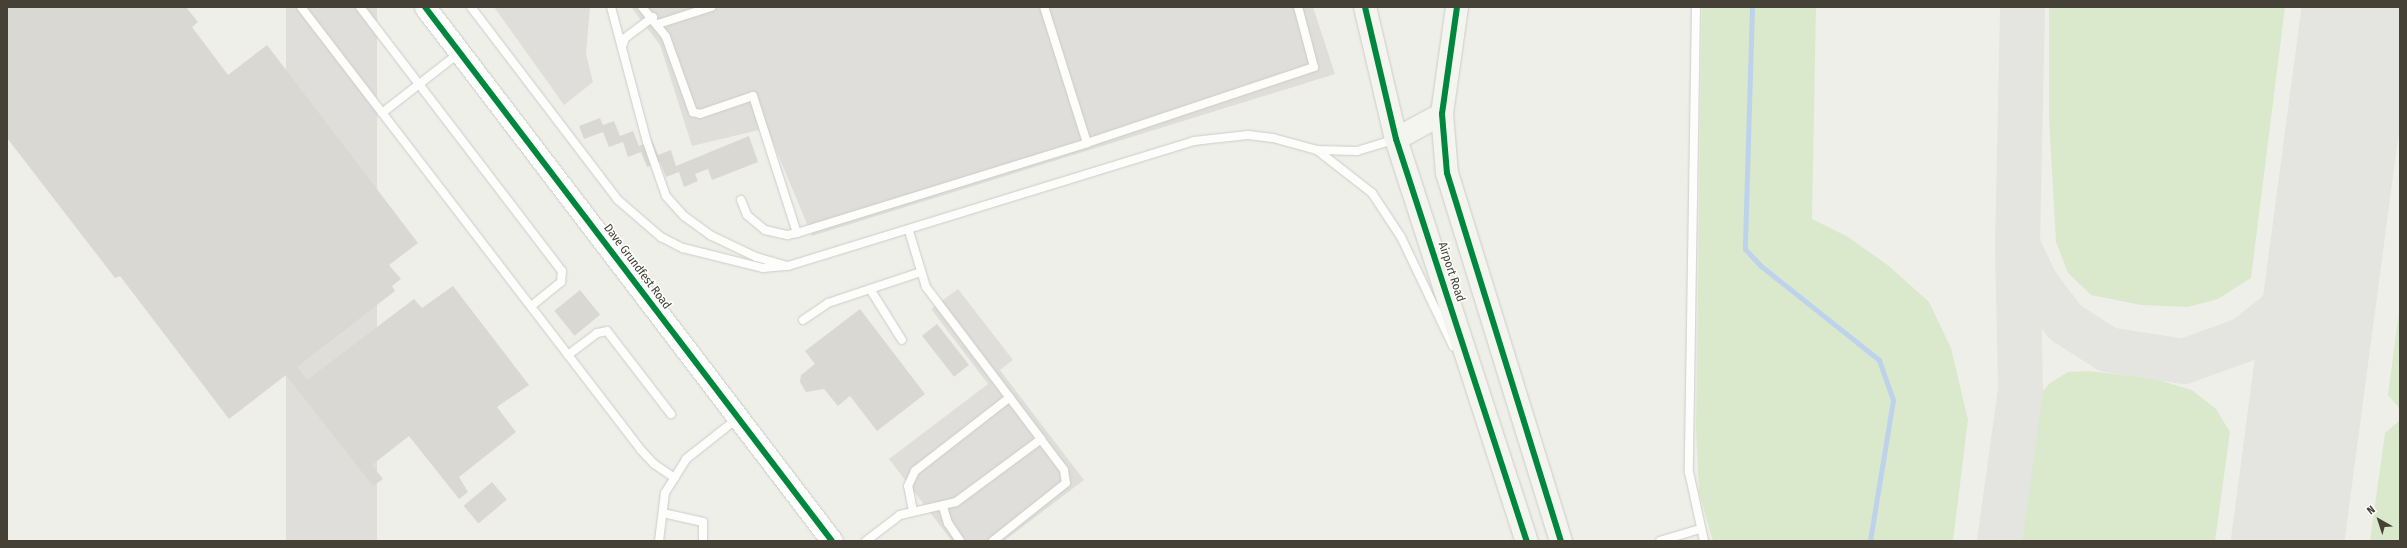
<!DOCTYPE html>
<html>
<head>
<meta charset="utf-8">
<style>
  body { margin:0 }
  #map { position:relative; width:2407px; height:548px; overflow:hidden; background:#efefea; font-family:"Fira Sans Condensed",sans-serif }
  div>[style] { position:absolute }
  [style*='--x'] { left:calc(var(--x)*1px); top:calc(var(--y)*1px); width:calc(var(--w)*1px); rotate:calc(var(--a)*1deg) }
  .green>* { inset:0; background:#dae9cb }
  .parking>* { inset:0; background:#dfdeda; transform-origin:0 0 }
  .stream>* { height:5px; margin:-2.5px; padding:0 2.5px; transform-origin:2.5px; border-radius:2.5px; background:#bdd3eb }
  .taxiway>* { height:45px; margin:-22.5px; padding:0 22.5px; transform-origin:22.5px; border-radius:22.5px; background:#e4e4e1 }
  .runway>* { height:113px; margin:-56.5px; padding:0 56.5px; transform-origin:56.5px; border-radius:56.5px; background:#e4e4e1 }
  .building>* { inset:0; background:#d9d8d2; transform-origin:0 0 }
  .roads { filter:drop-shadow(0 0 1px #cdccc7) drop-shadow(0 0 1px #cdccc7) }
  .service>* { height:8px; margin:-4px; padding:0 4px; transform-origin:4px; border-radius:4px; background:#fdfdfc }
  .tertiary>* { height:21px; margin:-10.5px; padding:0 10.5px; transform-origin:10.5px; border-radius:10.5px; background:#fdfdfc }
  .secondary>* { height:22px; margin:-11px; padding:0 11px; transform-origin:11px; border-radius:11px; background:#f5f5ef }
  .cycleway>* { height:6px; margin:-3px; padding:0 3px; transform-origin:3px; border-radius:3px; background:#00873e }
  span { translate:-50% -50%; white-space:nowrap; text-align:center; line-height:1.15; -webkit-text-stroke:3px #fff; paint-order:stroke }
  .street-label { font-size:12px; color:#454136 }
  .frame { position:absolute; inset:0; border:8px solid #454136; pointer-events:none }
  .north { position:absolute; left:2359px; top:500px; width:40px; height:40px; -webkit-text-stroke:3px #fff; paint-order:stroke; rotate:321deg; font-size:11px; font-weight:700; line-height:16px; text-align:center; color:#454136 }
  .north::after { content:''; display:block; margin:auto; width:14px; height:18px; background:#454136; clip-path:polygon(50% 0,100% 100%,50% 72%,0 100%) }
</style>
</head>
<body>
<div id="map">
  <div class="green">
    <i style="clip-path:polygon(1702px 7px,1816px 7px,1812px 219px,1848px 237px,1889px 266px,1929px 302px,1951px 348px,1968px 420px,1953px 541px,1713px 541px,1699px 492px,1696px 430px)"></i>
    <i style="clip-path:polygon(2049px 7px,2285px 7px,2251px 278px,2218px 299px,2188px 307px,2141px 305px,2091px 295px,2068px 273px,2056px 242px,2049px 119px)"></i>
    <i style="clip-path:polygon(2400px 304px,2400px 409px,2388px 395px)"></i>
    <i style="clip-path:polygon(2088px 371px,2151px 378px,2192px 390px,2216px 409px,2230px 432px,2215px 541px,2012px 541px,2029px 416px,2038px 396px,2050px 383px,2068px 372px)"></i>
    <i style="clip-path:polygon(2400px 420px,2400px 541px,2370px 541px,2385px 433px)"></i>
  </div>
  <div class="parking">
    <i style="left:286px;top:7px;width:91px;height:564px"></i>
    <i style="clip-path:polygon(494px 7px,590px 7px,586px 54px,593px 82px,564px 105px)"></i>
    <i style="clip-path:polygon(631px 7px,1313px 7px,1335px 74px,812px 236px,767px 128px,692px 146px,660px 45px)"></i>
    <i style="clip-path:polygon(958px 289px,1013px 360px,1000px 370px,1084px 480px,1004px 541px,952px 541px,889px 459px,988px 384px,931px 309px)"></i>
  </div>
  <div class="stream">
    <i style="--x:1752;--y:7;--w:242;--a:91.7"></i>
    <i style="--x:1745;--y:249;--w:23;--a:47"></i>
    <i style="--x:1761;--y:266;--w:151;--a:38.5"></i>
    <i style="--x:1879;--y:360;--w:42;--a:70.7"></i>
    <i style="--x:1893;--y:400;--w:143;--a:99.3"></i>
  </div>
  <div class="taxiway">
    <i style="--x:2022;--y:7;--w:237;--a:91.2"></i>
    <i style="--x:2017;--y:244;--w:44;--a:64.6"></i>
    <i style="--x:2036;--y:284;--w:48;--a:52.7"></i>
    <i style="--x:2065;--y:322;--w:50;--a:32.7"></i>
    <i style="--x:2107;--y:349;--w:77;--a:9"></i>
    <i style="--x:2183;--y:361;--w:65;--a:-19.8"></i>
    <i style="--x:2244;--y:339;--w:83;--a:-38.7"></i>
    <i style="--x:2309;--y:287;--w:45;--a:-68"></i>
    <i style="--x:1999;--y:541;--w:153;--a:-82.1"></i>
    <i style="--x:2020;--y:389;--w:138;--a:-91.2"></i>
  </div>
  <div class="runway">
    <i style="--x:2287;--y:541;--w:539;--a:-82.43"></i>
  </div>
  <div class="building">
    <i style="clip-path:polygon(7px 7px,186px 7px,198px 22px,192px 27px,228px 75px,267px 45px,418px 243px,389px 265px,401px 279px,392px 286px,395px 291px,297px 367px,307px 380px,414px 299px,422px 308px,453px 286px,529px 385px,497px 407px,516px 432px,459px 477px,468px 492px,459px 499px,409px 436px,372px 465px,383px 479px,373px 486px,286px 375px,229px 419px,120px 276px,115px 278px,7px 138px)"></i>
    <i style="clip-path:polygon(600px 118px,603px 125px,614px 121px,620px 136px,633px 131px,639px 146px,652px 140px,658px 155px,671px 150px,676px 166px,749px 136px,758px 162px,712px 180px,708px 169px,695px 174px,698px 181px,684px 187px,679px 172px,666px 177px,660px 162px,647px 167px,641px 152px,628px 157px,623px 142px,609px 147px,603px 132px,584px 139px,579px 126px)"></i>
    <i style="left:580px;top:290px;width:32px;height:33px;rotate:51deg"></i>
    <i style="clip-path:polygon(860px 309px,925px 394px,877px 431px,850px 396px,838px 406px,824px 389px,806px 392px,800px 382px,801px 375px,815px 364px,805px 351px)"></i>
    <i style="left:937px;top:324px;width:52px;height:19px;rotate:52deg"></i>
    <i style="left:492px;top:482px;width:23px;height:37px;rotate:50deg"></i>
  </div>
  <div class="roads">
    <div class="service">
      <i style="--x:301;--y:7;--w:558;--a:52.49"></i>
      <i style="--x:641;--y:450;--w:19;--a:47"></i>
      <i style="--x:654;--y:464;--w:25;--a:34"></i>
      <i style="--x:360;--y:7;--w:332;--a:52.6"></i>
      <i style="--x:562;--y:271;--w:11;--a:95"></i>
      <i style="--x:561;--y:282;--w:38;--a:141"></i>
      <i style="--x:471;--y:7;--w:243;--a:52.7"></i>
      <i style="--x:618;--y:200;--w:57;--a:40.7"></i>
      <i style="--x:661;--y:237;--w:25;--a:27"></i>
      <i style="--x:683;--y:248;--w:82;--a:14"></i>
      <i style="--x:763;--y:268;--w:25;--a:-5"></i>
      <i style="--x:788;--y:266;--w:425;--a:-17.1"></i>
      <i style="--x:1194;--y:141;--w:54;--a:-6.3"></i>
      <i style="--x:1248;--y:135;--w:25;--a:7"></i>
      <i style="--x:1273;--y:138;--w:46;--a:15.3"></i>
      <i style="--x:1317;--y:150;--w:70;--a:38"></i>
      <i style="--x:1372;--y:193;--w:53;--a:56.6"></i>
      <i style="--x:1401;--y:237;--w:121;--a:64.5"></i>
      <i style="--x:611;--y:7;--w:140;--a:75.1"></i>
      <i style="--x:647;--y:142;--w:57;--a:70.6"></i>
      <i style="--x:666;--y:196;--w:27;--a:48"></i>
      <i style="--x:684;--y:216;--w:34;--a:36"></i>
      <i style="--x:712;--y:236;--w:49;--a:25.5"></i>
      <i style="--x:756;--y:257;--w:29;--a:16"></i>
      <i style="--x:642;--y:7;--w:38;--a:51"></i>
      <i style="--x:666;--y:37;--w:80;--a:70.2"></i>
      <i style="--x:693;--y:112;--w:7;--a:16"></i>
      <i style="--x:700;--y:114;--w:56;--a:-18.8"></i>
      <i style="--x:753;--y:96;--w:144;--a:72.2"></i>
      <i style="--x:797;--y:233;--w:304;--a:-17.2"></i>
      <i style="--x:1087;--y:143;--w:143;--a:-107.5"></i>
      <i style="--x:1696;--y:7;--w:465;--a:90.9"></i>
      <i style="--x:1689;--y:472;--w:71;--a:77.7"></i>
      <i style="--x:658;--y:24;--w:56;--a:-17.8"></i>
      <i style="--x:622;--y:47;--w:9;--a:-72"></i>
      <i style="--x:625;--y:38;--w:35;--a:-37"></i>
      <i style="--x:382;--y:113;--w:98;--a:-37.9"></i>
      <i style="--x:1087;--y:143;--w:239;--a:-18.5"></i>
      <i style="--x:1314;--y:67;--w:62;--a:-104.9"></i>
      <i style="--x:1317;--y:150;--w:40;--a:1.4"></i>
      <i style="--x:1357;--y:151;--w:39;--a:-17"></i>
      <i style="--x:741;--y:200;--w:16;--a:68"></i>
      <i style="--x:747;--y:215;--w:23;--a:40"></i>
      <i style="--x:765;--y:230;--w:23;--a:13"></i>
      <i style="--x:787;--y:235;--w:10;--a:-11"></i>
      <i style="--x:870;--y:289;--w:60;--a:57.9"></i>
      <i style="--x:803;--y:320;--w:30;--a:-34"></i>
      <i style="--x:828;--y:303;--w:98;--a:-18.4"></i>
      <i style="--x:568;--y:355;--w:36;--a:-37"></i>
      <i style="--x:597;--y:333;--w:10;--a:-11"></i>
      <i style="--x:607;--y:331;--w:105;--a:52.4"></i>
      <i style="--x:943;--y:507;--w:17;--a:73"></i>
      <i style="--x:948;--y:523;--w:22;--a:56"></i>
      <i style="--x:913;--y:511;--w:25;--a:-101"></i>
      <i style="--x:908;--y:486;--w:17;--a:-65"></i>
      <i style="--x:915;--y:471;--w:120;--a:-37.9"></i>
      <i style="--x:663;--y:513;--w:41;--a:12.7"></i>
      <i style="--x:703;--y:522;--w:19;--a:90"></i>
      <i style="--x:659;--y:541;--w:48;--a:-82.9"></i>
      <i style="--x:665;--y:493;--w:40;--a:-58"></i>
      <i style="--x:686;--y:459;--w:66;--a:-38.3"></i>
      <i style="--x:866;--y:541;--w:43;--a:-37.4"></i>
      <i style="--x:900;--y:515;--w:57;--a:-13.1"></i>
      <i style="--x:956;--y:502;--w:106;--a:-36.5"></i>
      <i style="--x:1041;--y:439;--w:191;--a:-127.1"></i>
      <i style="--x:926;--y:287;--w:59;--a:-106.9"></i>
      <i style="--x:993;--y:541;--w:93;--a:-38.5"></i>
      <i style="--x:1066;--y:483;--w:13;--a:-99"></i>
      <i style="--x:1064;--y:470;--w:39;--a:-127"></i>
      <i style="--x:1660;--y:541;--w:42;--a:-16.7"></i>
    </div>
    <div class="tertiary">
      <i style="--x:425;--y:7;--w:671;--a:52.69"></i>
    </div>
    <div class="secondary">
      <i style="--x:1365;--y:7;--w:136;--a:76.8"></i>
      <i style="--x:1396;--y:139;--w:423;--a:72"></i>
      <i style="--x:1457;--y:7;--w:108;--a:98"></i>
      <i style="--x:1442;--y:114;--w:59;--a:85.2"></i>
      <i style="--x:1447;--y:173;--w:385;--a:72.8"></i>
      <i style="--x:1396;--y:139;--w:52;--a:-28.5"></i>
    </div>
  </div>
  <div class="cycleway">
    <i style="--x:425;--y:7;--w:671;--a:52.69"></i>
    <i style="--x:1365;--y:7;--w:136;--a:76.8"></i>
    <i style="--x:1396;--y:139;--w:423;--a:72"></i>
    <i style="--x:1457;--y:7;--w:108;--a:98"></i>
    <i style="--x:1442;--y:114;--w:59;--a:85.2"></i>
    <i style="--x:1447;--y:173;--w:385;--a:72.8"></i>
  </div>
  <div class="street-label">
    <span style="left:637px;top:267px;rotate:53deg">Dave Grundfest Road</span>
    <span style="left:1451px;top:272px;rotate:72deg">Airport Road</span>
  </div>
  <div class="frame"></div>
  <div class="north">N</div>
</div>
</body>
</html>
